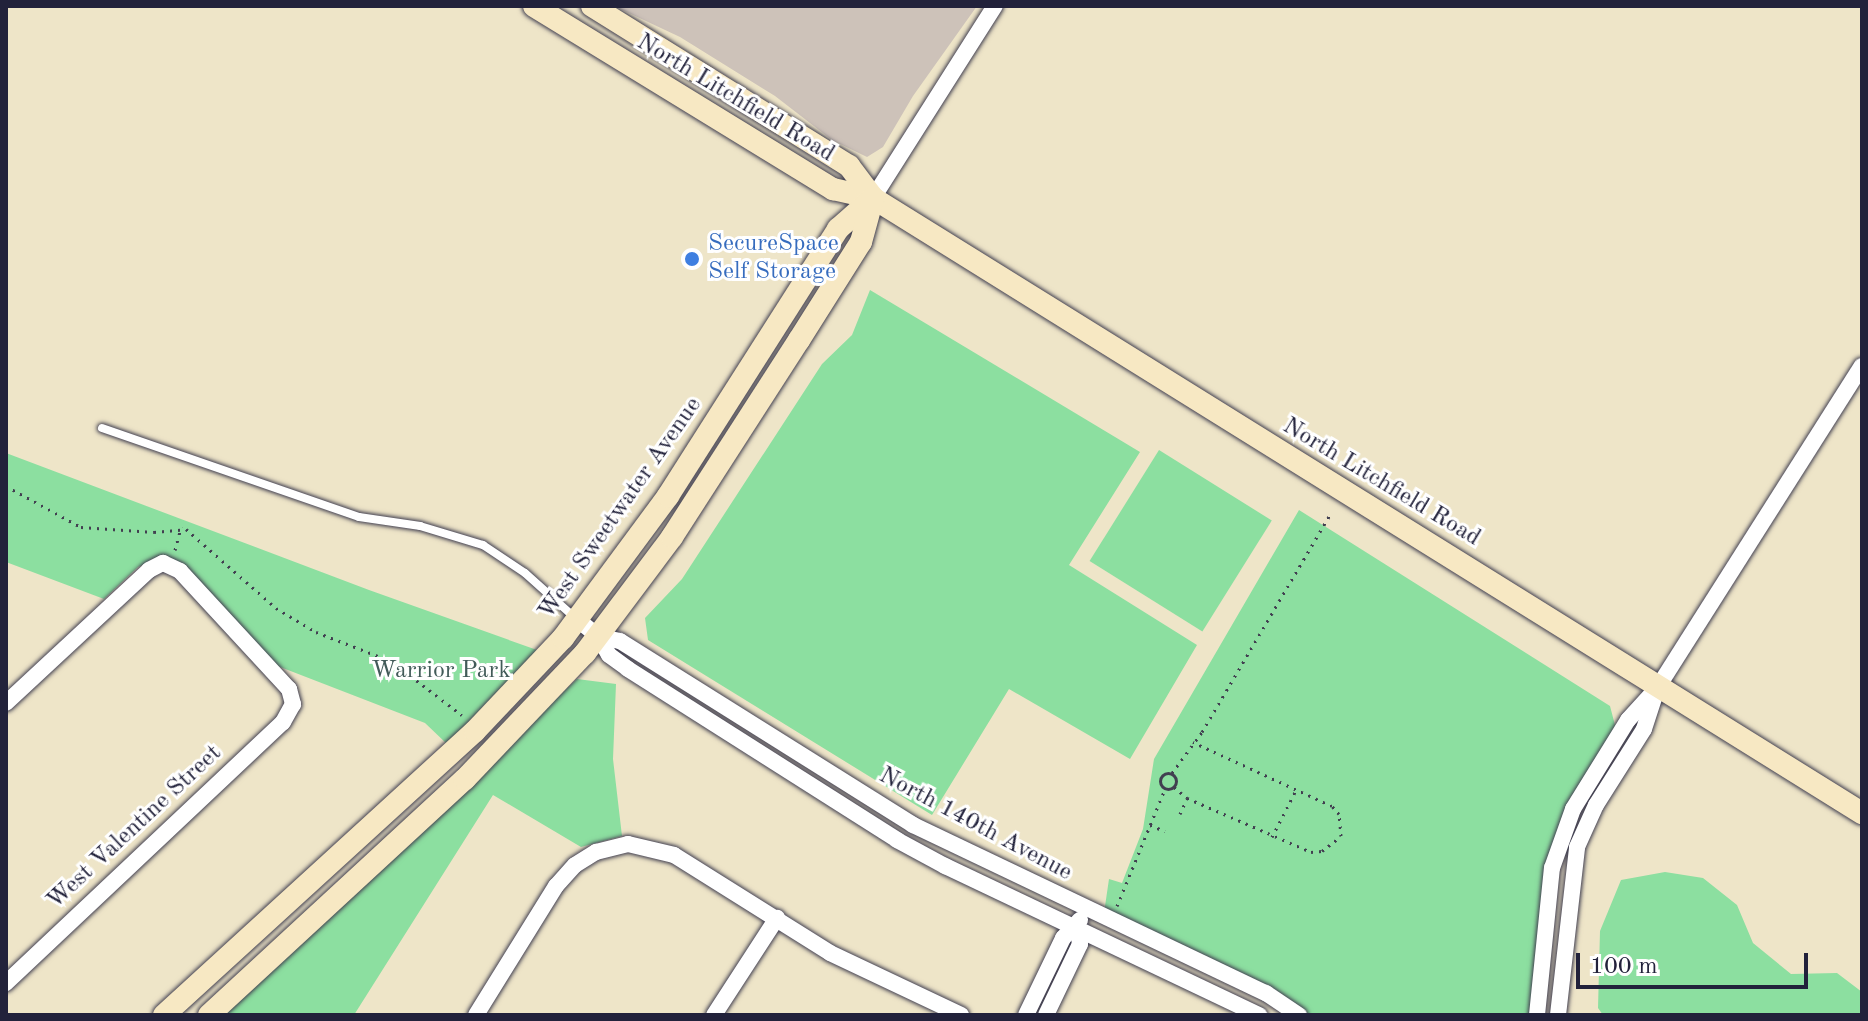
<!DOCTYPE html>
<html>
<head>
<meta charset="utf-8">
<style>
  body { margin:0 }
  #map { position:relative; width:1868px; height:1021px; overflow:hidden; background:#eee5c8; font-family:"Old Standard TT",serif }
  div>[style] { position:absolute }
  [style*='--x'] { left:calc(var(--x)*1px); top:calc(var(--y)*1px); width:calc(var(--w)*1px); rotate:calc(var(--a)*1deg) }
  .industrial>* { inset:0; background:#cdc2b9 }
  .green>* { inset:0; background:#8cdfa0; transform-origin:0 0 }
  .path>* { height:3px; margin-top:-1.5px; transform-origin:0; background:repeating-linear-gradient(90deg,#413f50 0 2px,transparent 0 8px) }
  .path>.ring { margin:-1.5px; padding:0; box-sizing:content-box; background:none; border:3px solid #413f50; border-radius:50% }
  .roads { filter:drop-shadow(0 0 2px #413f50) drop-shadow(0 0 2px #413f50) }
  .lane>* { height:8px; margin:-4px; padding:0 4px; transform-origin:4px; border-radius:4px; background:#fff }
  .street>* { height:16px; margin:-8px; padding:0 8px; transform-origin:8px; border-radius:8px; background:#fff }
  .secondary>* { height:22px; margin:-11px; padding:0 11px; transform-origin:11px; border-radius:11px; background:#f7e8c3 }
  .dots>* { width:22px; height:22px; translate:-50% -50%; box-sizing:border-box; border:4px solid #fff; border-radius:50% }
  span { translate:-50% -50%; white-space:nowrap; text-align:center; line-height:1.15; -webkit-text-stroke:6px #fff; paint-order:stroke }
  .street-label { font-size:24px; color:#22223b }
  .shop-label { font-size:24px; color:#366cbe }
  .left { translate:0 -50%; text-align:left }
  .park-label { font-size:24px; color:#425b59 }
  .frame { position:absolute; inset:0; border:8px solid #22223b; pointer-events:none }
  .scale { position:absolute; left:1576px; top:953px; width:232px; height:36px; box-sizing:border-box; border:4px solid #22223b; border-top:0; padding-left:10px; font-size:24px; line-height:28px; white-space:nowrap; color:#22223b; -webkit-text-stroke:6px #fff; paint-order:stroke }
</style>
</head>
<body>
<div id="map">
  <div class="industrial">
    <i style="clip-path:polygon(614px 6px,977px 6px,913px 96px,883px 147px,867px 157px,832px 140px,775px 96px,680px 37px)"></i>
  </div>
  <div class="green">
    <i style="clip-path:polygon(870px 290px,1140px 452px,1069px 565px,1197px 645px,1130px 759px,1009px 689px,932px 815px,648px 640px,645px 618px,682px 579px,822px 364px,852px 335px)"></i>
    <i style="left:1159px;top:450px;width:133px;height:131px;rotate:32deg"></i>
    <i style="clip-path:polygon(6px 453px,369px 590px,537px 650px,447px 744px,425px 723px,275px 665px,157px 559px,138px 567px,104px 599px,6px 562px)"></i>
    <i style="clip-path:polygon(1299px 510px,1610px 706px,1616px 729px,1565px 811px,1532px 1015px,1305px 1015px,1104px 913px,1109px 879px,1122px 883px,1143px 829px,1154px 759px)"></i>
    <i style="clip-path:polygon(577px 679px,616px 684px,613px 759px,622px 836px,581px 847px,493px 795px,354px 1015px,218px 1015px)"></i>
    <i style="clip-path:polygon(1665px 872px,1703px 878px,1737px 905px,1753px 943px,1791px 974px,1837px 973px,1862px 992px,1862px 1015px,1603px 1015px,1598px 1008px,1600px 931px,1621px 880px)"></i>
  </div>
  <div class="path">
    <i style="--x:6;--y:486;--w:85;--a:28.7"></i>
    <i style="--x:81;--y:527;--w:73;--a:3.9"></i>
    <i style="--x:154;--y:532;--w:32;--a:-5"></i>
    <i style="--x:186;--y:529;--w:120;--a:41.3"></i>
    <i style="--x:276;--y:608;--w:47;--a:31"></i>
    <i style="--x:316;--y:632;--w:80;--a:21.1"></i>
    <i style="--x:391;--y:661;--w:89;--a:37.3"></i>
    <i style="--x:175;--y:550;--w:24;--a:-75"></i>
    <i class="ring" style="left:1160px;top:773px;width:13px;height:13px"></i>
    <i style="--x:1172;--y:773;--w:51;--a:-53.8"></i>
    <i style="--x:1202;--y:732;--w:252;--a:-59.5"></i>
    <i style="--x:1174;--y:787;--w:17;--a:40"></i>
    <i style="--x:1187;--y:798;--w:135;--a:23.5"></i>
    <i style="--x:1311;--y:852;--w:11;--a:-5"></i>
    <i style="--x:1322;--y:851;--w:24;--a:-38"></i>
    <i style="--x:1341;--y:836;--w:22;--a:-95"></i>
    <i style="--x:1339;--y:814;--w:11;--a:-131"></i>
    <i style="--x:1332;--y:806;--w:153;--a:-155.3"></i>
    <i style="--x:1180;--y:814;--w:17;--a:-66"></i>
    <i style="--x:1150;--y:825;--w:16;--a:22"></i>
    <i style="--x:1272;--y:837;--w:53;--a:-62.9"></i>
    <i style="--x:1117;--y:906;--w:126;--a:-67.7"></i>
  </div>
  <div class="roads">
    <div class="lane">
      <i style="--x:102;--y:428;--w:272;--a:19.1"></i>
      <i style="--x:359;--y:517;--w:62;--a:8.4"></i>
      <i style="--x:420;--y:526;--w:66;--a:16.8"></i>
      <i style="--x:483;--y:545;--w:50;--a:33.7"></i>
      <i style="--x:525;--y:573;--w:66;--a:41.9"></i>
    </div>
    <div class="street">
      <i style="--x:873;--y:198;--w:227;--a:-57.6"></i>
      <i style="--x:578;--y:620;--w:26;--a:39"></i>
      <i style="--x:598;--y:636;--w:22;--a:60"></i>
      <i style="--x:609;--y:655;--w:24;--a:36"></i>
      <i style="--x:628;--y:669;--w:319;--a:32.4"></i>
      <i style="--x:897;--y:840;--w:55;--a:28.4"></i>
      <i style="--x:945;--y:866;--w:348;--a:25.4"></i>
      <i style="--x:598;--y:636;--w:23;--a:13"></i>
      <i style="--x:620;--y:641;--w:346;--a:32.1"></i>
      <i style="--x:913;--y:825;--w:391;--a:25.5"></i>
      <i style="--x:1266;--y:993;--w:40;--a:34"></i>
      <i style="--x:6;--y:703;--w:195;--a:-42.9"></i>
      <i style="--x:149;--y:570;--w:16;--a:-27"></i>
      <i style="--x:163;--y:563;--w:19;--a:25"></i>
      <i style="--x:180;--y:571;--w:161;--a:47.3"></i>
      <i style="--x:289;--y:689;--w:16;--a:75"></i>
      <i style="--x:293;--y:704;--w:21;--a:119"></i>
      <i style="--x:283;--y:722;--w:381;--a:136.7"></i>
      <i style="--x:476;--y:1015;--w:152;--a:-58.2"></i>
      <i style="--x:556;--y:886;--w:28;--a:-48"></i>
      <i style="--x:575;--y:865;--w:25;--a:-32"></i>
      <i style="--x:596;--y:852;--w:33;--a:-14"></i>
      <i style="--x:628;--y:844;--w:47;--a:13.4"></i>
      <i style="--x:674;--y:855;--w:184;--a:32.1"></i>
      <i style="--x:830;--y:953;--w:145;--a:25.3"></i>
      <i style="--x:714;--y:1015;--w:116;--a:-57"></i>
      <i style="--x:1026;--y:1015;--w:85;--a:-64.3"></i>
      <i style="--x:1063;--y:938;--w:25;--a:-47"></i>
      <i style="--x:1046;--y:1015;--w:79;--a:-64.4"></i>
      <i style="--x:1080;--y:944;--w:18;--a:-99"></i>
      <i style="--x:1537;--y:1015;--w:148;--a:-84.2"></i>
      <i style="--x:1552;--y:868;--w:63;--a:-70.4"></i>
      <i style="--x:1573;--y:809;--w:105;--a:-58.3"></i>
      <i style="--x:1628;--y:720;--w:45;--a:-47.7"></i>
      <i style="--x:1658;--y:687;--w:380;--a:-57.6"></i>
      <i style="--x:1558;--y:1015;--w:169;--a:-83.5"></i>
      <i style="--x:1577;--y:847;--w:46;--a:-65.7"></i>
      <i style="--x:1596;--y:805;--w:90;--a:-57.7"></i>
      <i style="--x:1644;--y:729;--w:39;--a:-72"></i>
    </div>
    <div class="secondary">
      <i style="--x:534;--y:6;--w:351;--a:31.5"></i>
      <i style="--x:833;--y:189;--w:41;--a:12.7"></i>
      <i style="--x:873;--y:198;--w:1165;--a:31.88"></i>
      <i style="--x:592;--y:6;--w:303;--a:31.9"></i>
      <i style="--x:849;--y:166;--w:40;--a:53"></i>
      <i style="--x:164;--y:1015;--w:421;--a:-42.4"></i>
      <i style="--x:475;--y:731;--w:128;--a:-46.6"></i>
      <i style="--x:563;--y:638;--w:177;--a:-53.5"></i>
      <i style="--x:668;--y:496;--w:317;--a:-57.5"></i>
      <i style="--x:838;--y:229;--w:47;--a:-41.5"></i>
      <i style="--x:209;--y:1015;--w:348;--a:-42.7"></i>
      <i style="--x:465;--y:779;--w:174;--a:-46.4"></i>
      <i style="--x:585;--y:653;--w:145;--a:-53.1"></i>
      <i style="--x:672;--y:537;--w:234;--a:-57.2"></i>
      <i style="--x:799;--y:340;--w:116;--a:-57.7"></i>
      <i style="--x:861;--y:242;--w:46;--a:-74.7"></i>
    </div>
  </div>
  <div class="dots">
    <i style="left:692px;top:259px;background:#3f7fe0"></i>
  </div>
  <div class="street-label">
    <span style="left:735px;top:99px;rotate:31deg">North Litchfield Road</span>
    <span style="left:1381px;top:483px;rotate:31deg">North Litchfield Road</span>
    <span style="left:621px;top:509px;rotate:-55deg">West Sweetwater Avenue</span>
    <span style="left:975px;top:825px;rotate:28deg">North 140th Avenue</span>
    <span style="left:135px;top:828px;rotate:-43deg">West Valentine Street</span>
  </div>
  <div class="shop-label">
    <span class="left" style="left:708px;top:259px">SecureSpace<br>Self Storage</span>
  </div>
  <div class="park-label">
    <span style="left:441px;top:672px">Warrior Park</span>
  </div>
  <div class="frame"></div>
  <div class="scale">100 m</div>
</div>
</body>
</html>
